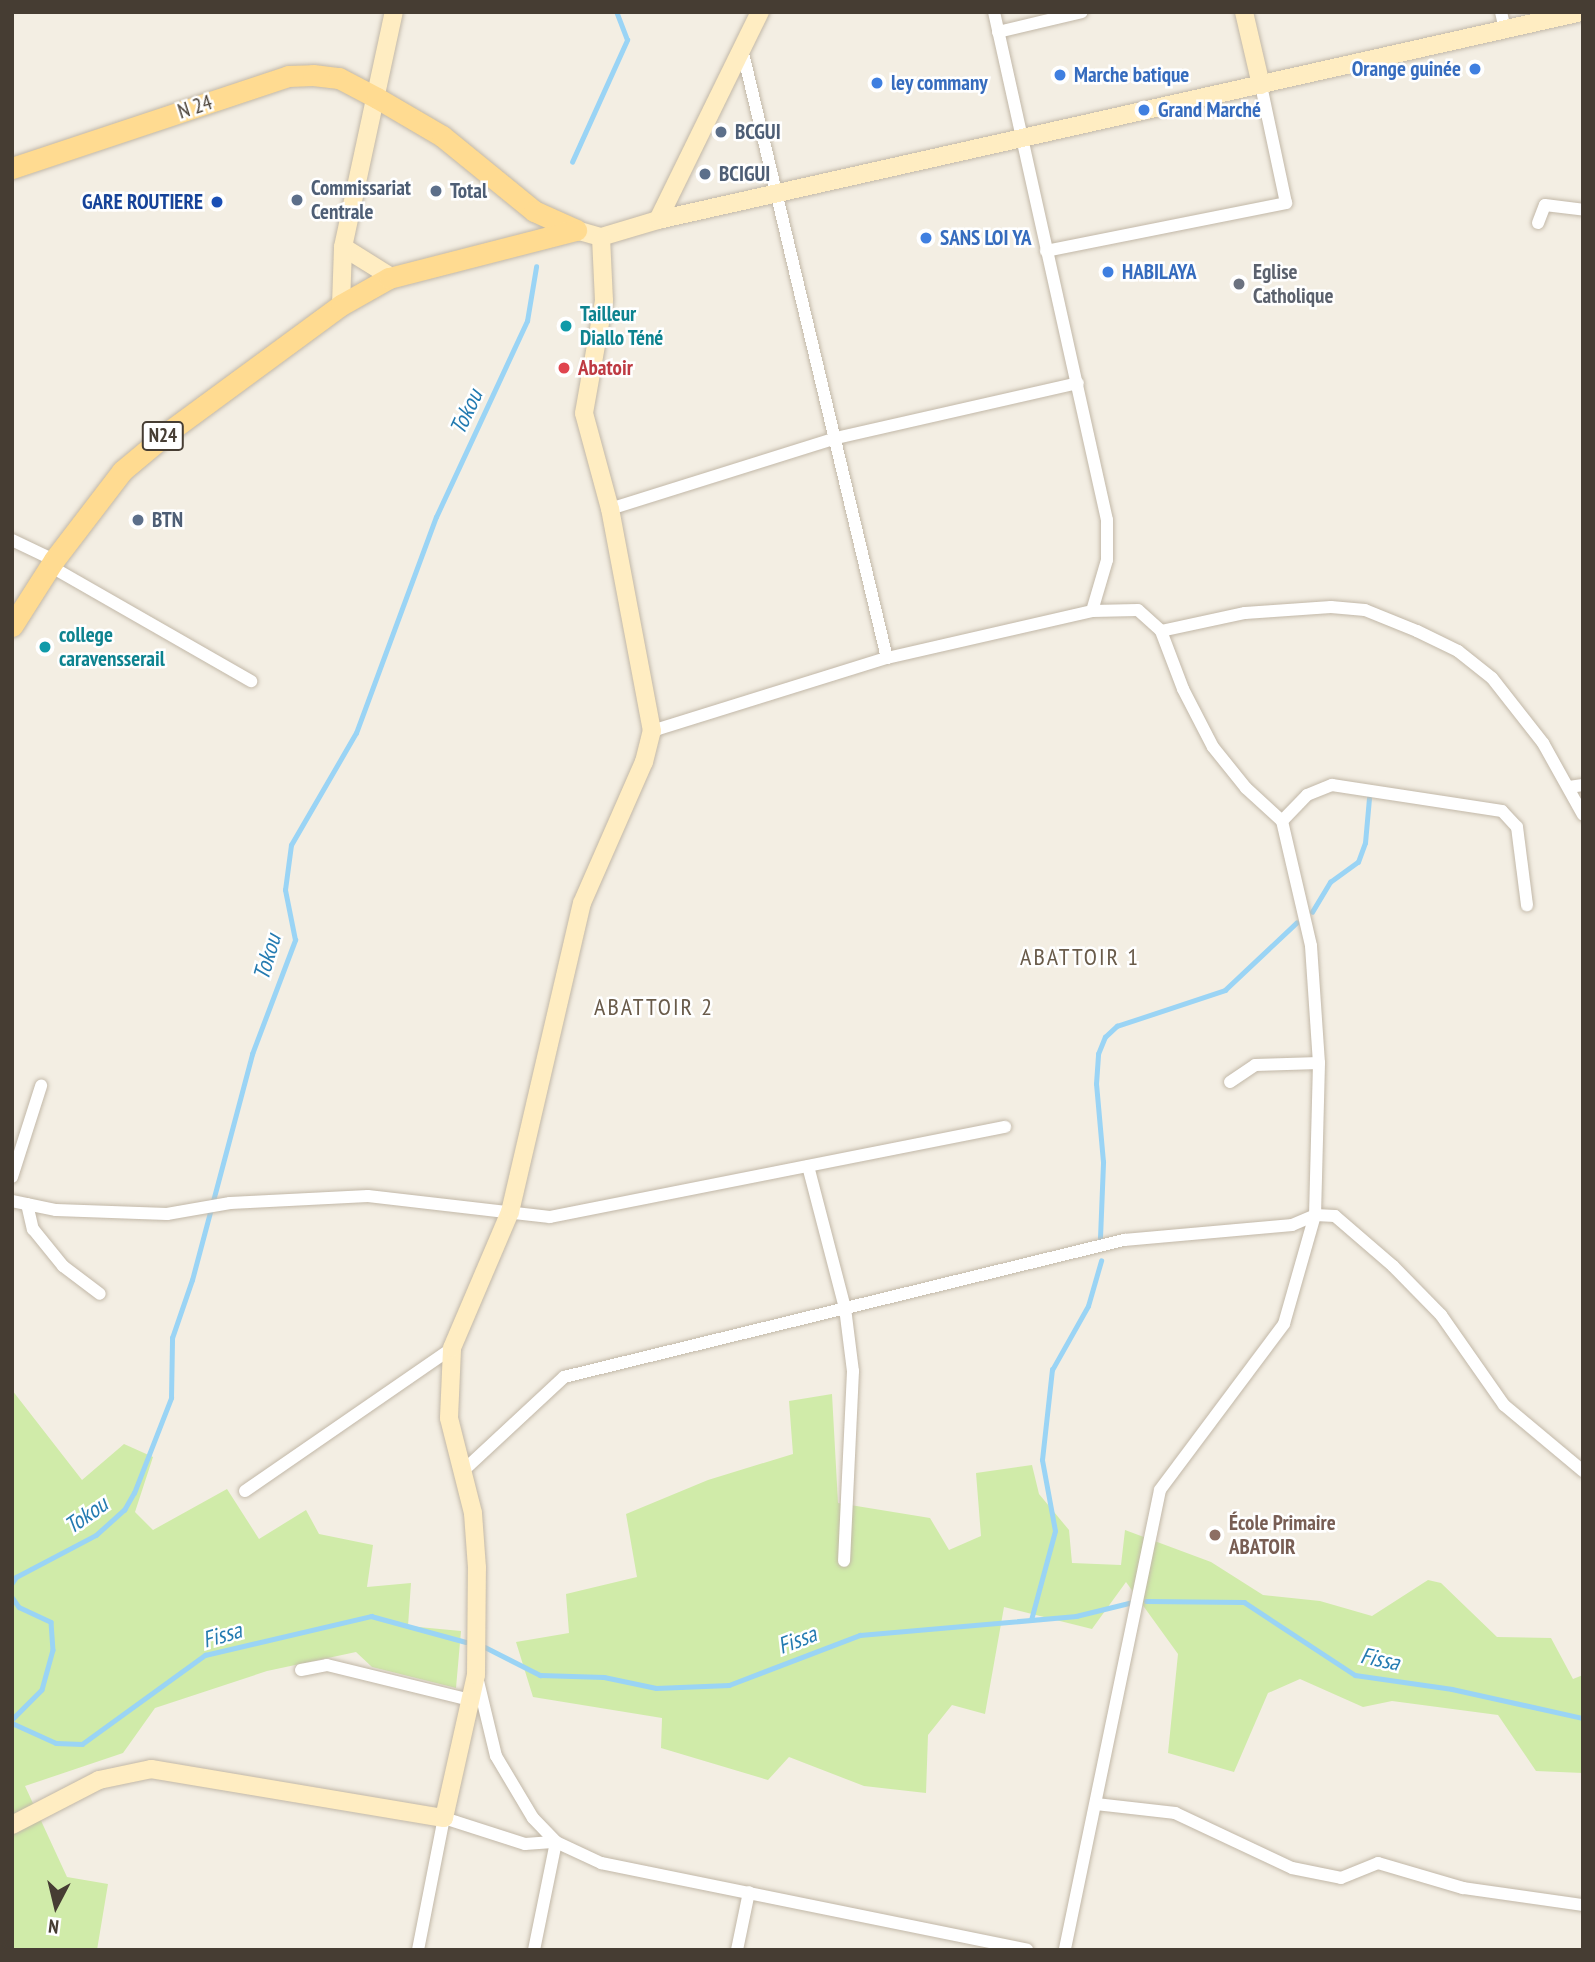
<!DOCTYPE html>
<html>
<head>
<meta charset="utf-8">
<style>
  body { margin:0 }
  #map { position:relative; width:1595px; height:1962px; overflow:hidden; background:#f3eee3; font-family:"PT Sans Narrow",sans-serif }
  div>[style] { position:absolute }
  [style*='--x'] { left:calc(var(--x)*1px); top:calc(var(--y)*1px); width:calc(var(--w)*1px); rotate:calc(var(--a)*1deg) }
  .green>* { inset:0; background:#d0eba9 }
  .stream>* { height:4.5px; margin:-2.25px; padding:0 2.25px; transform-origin:2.25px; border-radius:2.25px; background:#9ad4f5 }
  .roads { filter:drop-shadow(0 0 2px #c2b8a8) drop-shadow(0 0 2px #c2b8a8) }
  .street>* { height:12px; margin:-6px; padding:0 6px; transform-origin:6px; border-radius:6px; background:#fff }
  .secondary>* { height:18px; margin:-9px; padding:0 9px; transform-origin:9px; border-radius:9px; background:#ffedc2 }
  .primary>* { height:21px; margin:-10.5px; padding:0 10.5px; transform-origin:10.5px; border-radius:10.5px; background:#ffdb91 }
  .dots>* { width:19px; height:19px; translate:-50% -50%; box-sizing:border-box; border:4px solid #fff; border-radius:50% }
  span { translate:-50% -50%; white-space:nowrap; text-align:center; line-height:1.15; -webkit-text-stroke:5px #fff; paint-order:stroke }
  .shield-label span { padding:2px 5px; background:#fff; border:2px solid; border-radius:5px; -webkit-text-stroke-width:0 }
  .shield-label { font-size:19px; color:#463d33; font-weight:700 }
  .shop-label { font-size:21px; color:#366cbe; font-weight:700 }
  .right { translate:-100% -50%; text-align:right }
  .left { translate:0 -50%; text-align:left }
  .street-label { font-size:21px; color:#463d33 }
  .service-label { font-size:21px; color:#4e5e75; font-weight:700 }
  .transit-label { font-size:21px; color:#164399; font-weight:700 }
  .worship-label { font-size:21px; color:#5b616d; font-weight:700 }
  .culture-label { font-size:21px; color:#0d838f; font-weight:700 }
  .health-label { font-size:21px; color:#be3a42; font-weight:700 }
  .education-label { font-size:21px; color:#785e54; font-weight:700 }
  .water-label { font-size:23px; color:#247bb1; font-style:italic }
  .quarter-label { font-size:24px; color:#695b4a; letter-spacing:2px }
  .frame { position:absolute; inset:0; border:14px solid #463d33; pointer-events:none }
  .north { position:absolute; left:21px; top:1871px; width:70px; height:70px; -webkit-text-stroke:5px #fff; paint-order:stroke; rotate:187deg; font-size:19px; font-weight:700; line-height:28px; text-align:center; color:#463d33 }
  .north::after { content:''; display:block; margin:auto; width:24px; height:32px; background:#463d33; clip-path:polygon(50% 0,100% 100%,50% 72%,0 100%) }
</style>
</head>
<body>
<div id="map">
  <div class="green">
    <i style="clip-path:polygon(12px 1390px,82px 1480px,124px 1444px,153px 1457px,135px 1512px,153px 1530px,227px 1489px,259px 1539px,306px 1510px,319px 1534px,373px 1545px,367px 1587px,411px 1583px,408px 1626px,461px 1631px,456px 1688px,372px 1667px,356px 1652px,267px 1671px,155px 1708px,123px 1753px,25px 1786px,67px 1877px,108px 1884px,97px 1950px,12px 1950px)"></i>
    <i style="clip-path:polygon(832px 1394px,838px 1503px,930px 1518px,949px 1550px,981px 1536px,976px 1473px,1032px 1465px,1039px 1494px,1069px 1530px,1072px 1563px,1121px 1565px,1125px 1530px,1211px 1562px,1263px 1595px,1320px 1601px,1372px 1616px,1428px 1580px,1441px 1583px,1497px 1637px,1551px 1638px,1573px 1679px,1583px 1675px,1583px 1773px,1536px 1771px,1498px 1715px,1392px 1701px,1363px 1707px,1300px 1679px,1268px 1693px,1234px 1772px,1168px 1753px,1178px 1654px,1126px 1582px,1092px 1629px,1004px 1607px,985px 1714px,952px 1705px,928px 1735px,926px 1793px,864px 1786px,789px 1757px,768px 1780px,661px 1748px,662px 1718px,533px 1697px,516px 1642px,569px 1633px,566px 1594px,637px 1577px,626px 1514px,708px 1480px,793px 1454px,789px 1401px)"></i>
  </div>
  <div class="stream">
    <i style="--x:572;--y:162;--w:134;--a:-65.7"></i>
    <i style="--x:627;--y:40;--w:30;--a:-111"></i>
    <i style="--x:1312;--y:912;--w:35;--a:-59"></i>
    <i style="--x:1330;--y:882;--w:34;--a:-36"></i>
    <i style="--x:1358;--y:862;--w:20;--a:-70"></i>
    <i style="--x:1365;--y:843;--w:45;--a:-84.9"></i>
    <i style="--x:1100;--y:1238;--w:76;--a:-87.7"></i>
    <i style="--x:1103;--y:1162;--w:78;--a:-95.1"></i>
    <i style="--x:1096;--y:1084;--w:30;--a:-86"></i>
    <i style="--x:1098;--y:1054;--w:18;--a:-68"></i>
    <i style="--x:1105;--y:1037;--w:16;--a:-43"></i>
    <i style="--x:1117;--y:1026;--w:114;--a:-18.4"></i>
    <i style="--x:1225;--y:990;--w:98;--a:-43.3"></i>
    <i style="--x:12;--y:1583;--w:7;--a:-56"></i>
    <i style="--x:16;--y:1577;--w:90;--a:-27.7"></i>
    <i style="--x:96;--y:1535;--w:38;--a:-42"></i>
    <i style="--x:124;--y:1510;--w:20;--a:-60"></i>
    <i style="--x:134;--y:1493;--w:102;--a:-68.7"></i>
    <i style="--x:171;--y:1398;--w:60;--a:-89"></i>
    <i style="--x:172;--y:1338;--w:61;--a:-71"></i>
    <i style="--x:192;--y:1280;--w:234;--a:-75.1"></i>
    <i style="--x:252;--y:1054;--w:122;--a:-69.3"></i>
    <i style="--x:295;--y:940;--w:51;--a:-101.3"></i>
    <i style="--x:285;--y:890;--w:45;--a:-82.4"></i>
    <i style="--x:291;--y:845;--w:129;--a:-59.9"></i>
    <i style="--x:356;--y:733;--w:230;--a:-69.7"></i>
    <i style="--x:436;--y:517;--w:216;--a:-65.1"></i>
    <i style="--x:527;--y:321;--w:55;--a:-80.5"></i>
    <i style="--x:12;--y:1597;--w:12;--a:55"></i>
    <i style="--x:19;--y:1607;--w:35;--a:25"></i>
    <i style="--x:51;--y:1622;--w:28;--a:86"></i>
    <i style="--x:53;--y:1650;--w:41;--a:105.4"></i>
    <i style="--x:42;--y:1690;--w:42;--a:135"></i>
    <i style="--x:1146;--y:1601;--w:98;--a:0.6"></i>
    <i style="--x:1244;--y:1602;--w:133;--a:33.3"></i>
    <i style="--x:1355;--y:1675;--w:98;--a:8.2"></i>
    <i style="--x:1452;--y:1689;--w:134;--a:12.5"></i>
    <i style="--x:1031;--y:1620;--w:92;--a:-74.9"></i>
    <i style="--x:1055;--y:1531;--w:72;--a:-100.4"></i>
    <i style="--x:1042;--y:1460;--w:91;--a:-83.7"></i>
    <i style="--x:1052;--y:1370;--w:73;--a:-60.6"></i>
    <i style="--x:1088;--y:1306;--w:47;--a:-73.9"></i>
    <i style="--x:485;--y:1647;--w:62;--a:27"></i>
    <i style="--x:540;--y:1675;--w:64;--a:1.8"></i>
    <i style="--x:604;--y:1677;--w:53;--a:11.9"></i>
    <i style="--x:656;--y:1688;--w:73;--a:-2.4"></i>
    <i style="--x:729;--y:1685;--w:140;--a:-20.9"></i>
    <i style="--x:860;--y:1635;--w:217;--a:-5"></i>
    <i style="--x:1076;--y:1616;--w:55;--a:-13.8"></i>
    <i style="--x:12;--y:1723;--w:48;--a:24.4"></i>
    <i style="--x:56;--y:1743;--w:26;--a:2"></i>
    <i style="--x:82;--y:1744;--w:152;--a:-35.9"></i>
    <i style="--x:205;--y:1655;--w:171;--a:-13.2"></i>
    <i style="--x:371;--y:1616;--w:98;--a:15.3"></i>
  </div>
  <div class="roads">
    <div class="street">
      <i style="--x:994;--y:12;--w:520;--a:77.46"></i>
      <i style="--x:1107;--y:520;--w:40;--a:90"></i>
      <i style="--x:1107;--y:560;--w:53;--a:106.4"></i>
      <i style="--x:1501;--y:12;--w:17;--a:77"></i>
      <i style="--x:998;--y:32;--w:86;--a:-13.4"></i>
      <i style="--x:742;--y:49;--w:626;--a:76.61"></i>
      <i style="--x:1538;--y:223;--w:19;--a:-69"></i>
      <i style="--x:1545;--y:205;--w:38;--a:7"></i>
      <i style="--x:1046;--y:251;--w:245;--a:-11.3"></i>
      <i style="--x:1286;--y:203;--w:121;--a:-102"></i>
      <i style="--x:610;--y:509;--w:237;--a:-17.4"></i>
      <i style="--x:836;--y:438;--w:248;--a:-12.8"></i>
      <i style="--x:12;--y:540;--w:47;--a:25.5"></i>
      <i style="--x:50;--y:566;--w:232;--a:29.8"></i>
      <i style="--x:1161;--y:631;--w:86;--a:-12.1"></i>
      <i style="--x:1245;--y:613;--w:86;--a:-4"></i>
      <i style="--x:1331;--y:607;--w:34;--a:5"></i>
      <i style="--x:1365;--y:610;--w:56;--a:22"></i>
      <i style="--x:1417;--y:631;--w:46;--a:26"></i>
      <i style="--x:1458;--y:651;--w:43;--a:38.5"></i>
      <i style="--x:1492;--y:678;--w:83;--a:51.9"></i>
      <i style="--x:1543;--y:743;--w:82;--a:60.9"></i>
      <i style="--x:652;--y:731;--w:246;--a:-17.3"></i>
      <i style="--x:887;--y:658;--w:210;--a:-12.9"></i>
      <i style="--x:1092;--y:611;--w:46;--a:-1.2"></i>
      <i style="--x:1138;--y:610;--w:31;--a:42"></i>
      <i style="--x:1161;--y:631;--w:62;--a:69.2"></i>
      <i style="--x:1183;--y:689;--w:65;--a:62.7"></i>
      <i style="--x:1213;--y:747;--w:53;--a:51.2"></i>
      <i style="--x:1246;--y:788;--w:49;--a:42.5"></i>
      <i style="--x:1282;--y:821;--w:128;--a:76.9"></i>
      <i style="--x:1311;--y:946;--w:117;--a:86.1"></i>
      <i style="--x:1319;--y:1063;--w:152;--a:91.5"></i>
      <i style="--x:1315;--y:1215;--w:113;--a:105.9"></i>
      <i style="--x:1284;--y:1324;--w:207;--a:126.8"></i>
      <i style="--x:1160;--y:1490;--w:470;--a:101.7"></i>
      <i style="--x:1569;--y:787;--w:14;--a:-8"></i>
      <i style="--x:1282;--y:821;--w:36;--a:-46"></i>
      <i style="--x:1307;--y:795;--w:27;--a:-22"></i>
      <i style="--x:1332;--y:785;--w:172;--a:8.7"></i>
      <i style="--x:1502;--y:811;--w:22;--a:47"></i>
      <i style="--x:1517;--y:827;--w:79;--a:82.7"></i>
      <i style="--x:1230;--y:1082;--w:30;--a:-34"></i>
      <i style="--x:1255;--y:1065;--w:64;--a:-1.8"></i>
      <i style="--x:808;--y:1166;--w:147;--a:75.4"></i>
      <i style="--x:845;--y:1308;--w:64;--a:82.8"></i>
      <i style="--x:853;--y:1371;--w:190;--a:92.7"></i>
      <i style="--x:12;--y:1177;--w:96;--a:-72.3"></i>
      <i style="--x:12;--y:1201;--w:45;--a:11.6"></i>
      <i style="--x:56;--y:1210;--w:111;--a:2.1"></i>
      <i style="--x:167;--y:1214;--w:64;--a:-9.9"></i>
      <i style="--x:230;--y:1203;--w:138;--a:-2.9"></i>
      <i style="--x:368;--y:1196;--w:183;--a:6.6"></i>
      <i style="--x:550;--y:1217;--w:464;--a:-11.2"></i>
      <i style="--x:27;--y:1204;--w:26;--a:77"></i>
      <i style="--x:33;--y:1229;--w:48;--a:51"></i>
      <i style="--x:63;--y:1266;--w:46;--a:37.1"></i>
      <i style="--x:464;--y:1470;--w:137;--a:-42.9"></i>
      <i style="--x:564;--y:1377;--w:577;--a:-13.75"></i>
      <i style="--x:1124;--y:1240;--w:169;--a:-5.1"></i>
      <i style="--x:1292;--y:1225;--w:25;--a:-23"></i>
      <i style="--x:1315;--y:1215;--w:20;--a:3"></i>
      <i style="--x:1335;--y:1216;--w:77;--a:40.8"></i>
      <i style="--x:1393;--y:1266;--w:69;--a:45.6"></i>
      <i style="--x:1441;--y:1315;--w:110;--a:55"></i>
      <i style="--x:1504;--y:1405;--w:103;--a:39.9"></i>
      <i style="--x:245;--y:1491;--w:252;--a:-34.6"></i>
      <i style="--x:301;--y:1670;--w:26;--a:-11"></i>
      <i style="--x:327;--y:1665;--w:148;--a:13.7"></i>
      <i style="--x:477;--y:1677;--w:81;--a:76.5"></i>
      <i style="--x:496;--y:1756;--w:72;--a:59.2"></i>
      <i style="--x:533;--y:1818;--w:33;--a:46"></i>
      <i style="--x:556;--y:1842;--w:50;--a:25"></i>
      <i style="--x:601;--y:1863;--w:435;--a:11.5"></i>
      <i style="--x:1096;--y:1804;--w:80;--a:6.5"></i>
      <i style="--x:1175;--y:1813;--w:129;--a:25.2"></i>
      <i style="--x:1292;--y:1868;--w:50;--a:11.5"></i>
      <i style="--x:1341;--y:1878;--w:40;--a:-22"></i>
      <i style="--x:1378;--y:1863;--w:89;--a:16.4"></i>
      <i style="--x:1463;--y:1888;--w:121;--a:8.1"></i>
      <i style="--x:418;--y:1950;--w:135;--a:-78.9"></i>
      <i style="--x:444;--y:1818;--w:85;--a:17.8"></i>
      <i style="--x:525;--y:1844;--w:31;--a:-4"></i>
      <i style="--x:556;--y:1842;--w:110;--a:101.5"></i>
      <i style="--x:737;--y:1950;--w:59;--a:-78.3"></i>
    </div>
    <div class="secondary">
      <i style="--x:1244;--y:12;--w:75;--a:76.9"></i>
      <i style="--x:658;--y:220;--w:232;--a:-63.9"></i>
      <i style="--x:576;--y:230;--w:26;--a:16"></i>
      <i style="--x:601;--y:237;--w:59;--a:-16.6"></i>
      <i style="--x:658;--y:220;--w:947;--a:-12.69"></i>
      <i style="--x:343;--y:247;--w:57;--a:32"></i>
      <i style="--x:341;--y:305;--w:58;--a:-88"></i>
      <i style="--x:343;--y:247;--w:240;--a:-77.8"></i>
      <i style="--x:12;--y:1825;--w:98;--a:-27.3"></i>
      <i style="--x:99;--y:1780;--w:53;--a:-11.9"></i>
      <i style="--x:151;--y:1769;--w:297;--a:9.5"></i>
      <i style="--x:444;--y:1818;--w:147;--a:-77.4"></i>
      <i style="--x:476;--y:1675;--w:107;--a:-89.5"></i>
      <i style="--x:477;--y:1568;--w:55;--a:-94.2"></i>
      <i style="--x:473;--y:1513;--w:98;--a:-104.2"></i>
      <i style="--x:449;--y:1418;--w:70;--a:-87.5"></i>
      <i style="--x:452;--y:1348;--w:148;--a:-66.9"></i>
      <i style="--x:510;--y:1212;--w:317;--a:-76.9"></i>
      <i style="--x:582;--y:903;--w:154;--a:-66.3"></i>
      <i style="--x:644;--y:762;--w:32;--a:-76"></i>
      <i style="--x:652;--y:731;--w:226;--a:-100.7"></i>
      <i style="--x:610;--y:509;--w:99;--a:-105.2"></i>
      <i style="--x:584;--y:413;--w:114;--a:-79.9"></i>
      <i style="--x:604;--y:301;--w:64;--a:-92.7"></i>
    </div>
    <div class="primary">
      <i style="--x:12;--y:168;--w:291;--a:-18.4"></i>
      <i style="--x:288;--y:76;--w:25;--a:-2"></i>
      <i style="--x:313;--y:75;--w:26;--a:7"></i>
      <i style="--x:339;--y:78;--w:43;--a:27.8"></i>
      <i style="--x:377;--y:98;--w:75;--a:30.3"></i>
      <i style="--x:442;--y:136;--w:119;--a:39.2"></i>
      <i style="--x:534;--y:211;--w:46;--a:24.3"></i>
      <i style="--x:12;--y:626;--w:78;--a:-57.5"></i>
      <i style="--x:54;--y:560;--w:112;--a:-52.6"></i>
      <i style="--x:122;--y:471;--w:64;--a:-39.9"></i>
      <i style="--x:171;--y:430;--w:211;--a:-36.3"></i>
      <i style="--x:341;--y:305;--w:55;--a:-29.4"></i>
      <i style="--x:389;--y:278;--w:193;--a:-14.4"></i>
    </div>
  </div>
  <div class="dots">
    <i style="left:1475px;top:69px;background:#3f7fe0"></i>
    <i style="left:1060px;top:75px;background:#3f7fe0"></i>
    <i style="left:877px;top:83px;background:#3f7fe0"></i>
    <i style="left:1144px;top:110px;background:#3f7fe0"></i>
    <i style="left:721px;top:132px;background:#5c6f8a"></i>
    <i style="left:705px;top:174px;background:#5c6f8a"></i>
    <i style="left:436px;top:191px;background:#5c6f8a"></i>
    <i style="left:297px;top:200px;background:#5c6f8a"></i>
    <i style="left:217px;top:202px;background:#1a4fb4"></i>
    <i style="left:926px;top:238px;background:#3f7fe0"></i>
    <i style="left:1108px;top:272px;background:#3f7fe0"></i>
    <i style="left:1239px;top:284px;background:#6b7280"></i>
    <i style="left:566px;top:326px;background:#0f9aa8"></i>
    <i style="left:564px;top:368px;background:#e0444e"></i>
    <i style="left:138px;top:520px;background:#5c6f8a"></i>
    <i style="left:45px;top:647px;background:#0f9aa8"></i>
    <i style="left:1215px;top:1535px;background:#8d6e63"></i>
  </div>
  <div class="shield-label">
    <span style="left:163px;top:436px">N24</span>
  </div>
  <div class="shop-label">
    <span class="right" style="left:1461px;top:69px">Orange guinée</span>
    <span class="left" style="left:1074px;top:75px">Marche batique</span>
    <span class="left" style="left:891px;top:83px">ley commany</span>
    <span class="left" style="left:1158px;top:110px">Grand Marché</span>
    <span class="left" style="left:940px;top:238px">SANS LOI YA</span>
    <span class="left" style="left:1122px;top:272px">HABILAYA</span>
  </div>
  <div class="street-label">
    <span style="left:195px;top:107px;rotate:-18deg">N 24</span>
  </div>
  <div class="service-label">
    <span class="left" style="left:735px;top:132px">BCGUI</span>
    <span class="left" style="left:719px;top:174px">BCIGUI</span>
    <span class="left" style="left:311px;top:200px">Commissariat<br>Centrale</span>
    <span class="left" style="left:450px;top:191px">Total</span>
    <span class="left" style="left:152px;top:520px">BTN</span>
  </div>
  <div class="transit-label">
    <span class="right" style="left:203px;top:202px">GARE ROUTIERE</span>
  </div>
  <div class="worship-label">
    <span class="left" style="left:1253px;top:284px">Eglise<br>Catholique</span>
  </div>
  <div class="culture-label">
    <span class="left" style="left:580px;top:326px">Tailleur<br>Diallo Téné</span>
    <span class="left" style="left:59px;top:647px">college<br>caravensserail</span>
  </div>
  <div class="health-label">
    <span class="left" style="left:578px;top:368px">Abatoir</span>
  </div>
  <div class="education-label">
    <span class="left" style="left:1229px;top:1535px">École Primaire<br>ABATOIR</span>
  </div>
  <div class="water-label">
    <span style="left:466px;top:412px;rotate:-65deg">Tokou</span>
    <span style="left:267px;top:957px;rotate:-74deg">Tokou</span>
    <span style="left:86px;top:1515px;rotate:-35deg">Tokou</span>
    <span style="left:222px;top:1635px;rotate:-16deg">Fissa</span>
    <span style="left:797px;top:1640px;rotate:-21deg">Fissa</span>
    <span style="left:1380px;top:1659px;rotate:12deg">Fissa</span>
  </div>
  <div class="quarter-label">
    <span style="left:1080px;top:957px">ABATTOIR 1</span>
    <span style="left:654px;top:1007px">ABATTOIR 2</span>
  </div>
  <div class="frame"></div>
  <div class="north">N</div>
</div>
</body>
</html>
